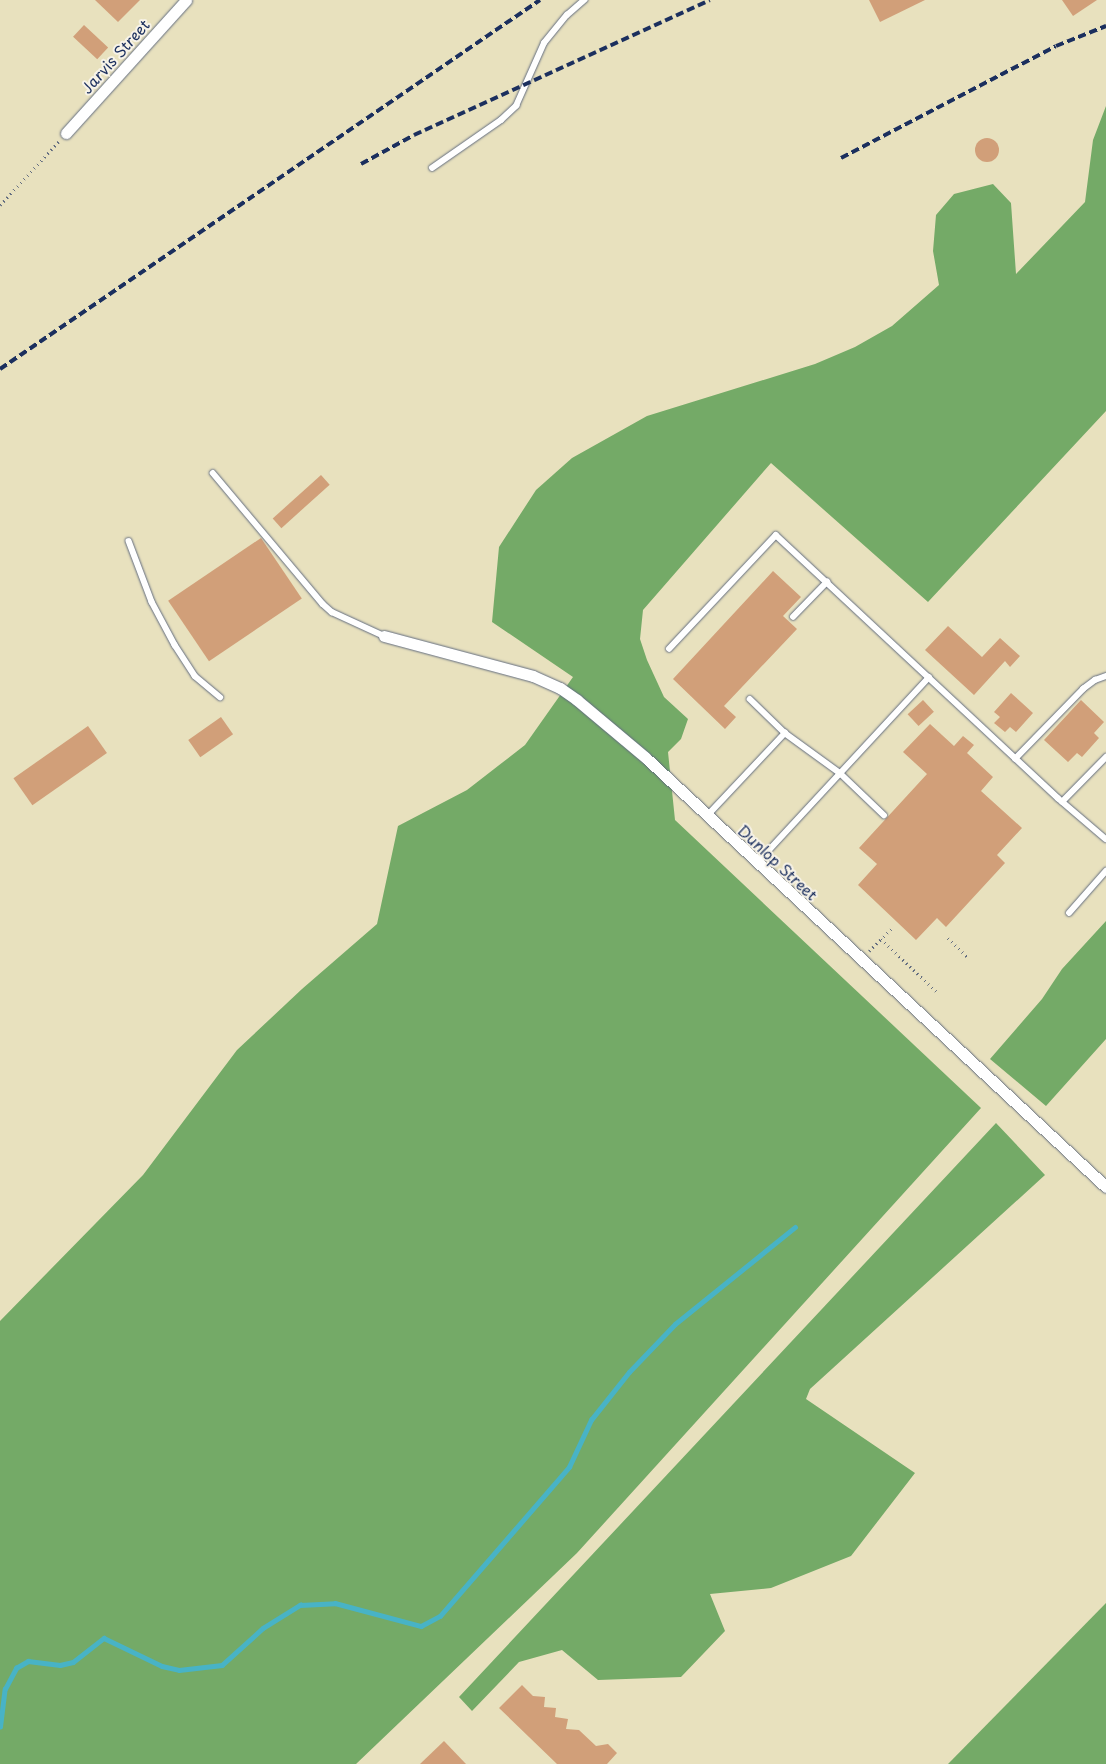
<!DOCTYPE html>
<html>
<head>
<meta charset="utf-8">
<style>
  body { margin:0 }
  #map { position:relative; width:1106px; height:1764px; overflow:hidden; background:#e8e1be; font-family:"Playpen Sans",sans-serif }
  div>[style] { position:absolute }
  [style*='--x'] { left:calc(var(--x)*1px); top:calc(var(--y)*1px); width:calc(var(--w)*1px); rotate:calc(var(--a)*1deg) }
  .forest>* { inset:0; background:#74aa67 }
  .stream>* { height:4.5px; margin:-2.25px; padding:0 2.25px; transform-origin:2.25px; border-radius:2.25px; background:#48b3c6 }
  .building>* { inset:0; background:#d19f79; transform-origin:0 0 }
  .round { border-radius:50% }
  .path>* { height:2.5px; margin-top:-1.25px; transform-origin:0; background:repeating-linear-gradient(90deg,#636d80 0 1px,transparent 0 5px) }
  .roads { filter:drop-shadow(0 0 1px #636d80) drop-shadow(0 0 1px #636d80) }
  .service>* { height:5.5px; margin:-2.75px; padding:0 2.75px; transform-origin:2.75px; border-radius:2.75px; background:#fff }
  .minor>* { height:11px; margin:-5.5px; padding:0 5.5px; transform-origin:5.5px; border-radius:5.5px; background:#fff }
  .rail>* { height:4px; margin-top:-2px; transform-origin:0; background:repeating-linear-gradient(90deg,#1b2f5e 0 8px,transparent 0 12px) }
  span { translate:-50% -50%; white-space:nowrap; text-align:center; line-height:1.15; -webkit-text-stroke:4px #f7f3e8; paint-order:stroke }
  .street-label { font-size:15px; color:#1b2f5e }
</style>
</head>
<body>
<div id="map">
  <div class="forest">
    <i style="clip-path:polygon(1106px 106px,1106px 411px,928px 602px,771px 463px,643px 610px,640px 639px,647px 660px,664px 697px,688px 719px,681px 739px,668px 752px,675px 820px,981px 1108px,577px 1553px,356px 1764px,0 1764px,0 1321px,143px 1175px,237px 1050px,302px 989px,377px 924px,398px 826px,467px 790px,525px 745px,573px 677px,492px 622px,499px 547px,536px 490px,572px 458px,647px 416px,815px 364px,855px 347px,892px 326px,939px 285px,933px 251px,936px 215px,954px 194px,993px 184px,1011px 203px,1016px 274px,1085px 202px,1093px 140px)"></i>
    <i style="clip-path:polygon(1106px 921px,1106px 1039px,1046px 1106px,990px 1059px,1042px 999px,1062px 969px)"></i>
    <i style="clip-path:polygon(996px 1123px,1045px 1175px,810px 1389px,806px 1399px,915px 1473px,851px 1556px,771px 1588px,710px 1594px,725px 1631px,681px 1677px,598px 1680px,562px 1650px,519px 1662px,472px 1711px,459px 1697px)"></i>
    <i style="clip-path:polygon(1106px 1603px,1106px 1764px,948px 1764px)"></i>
  </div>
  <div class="stream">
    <i style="--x:0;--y:1727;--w:38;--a:-83"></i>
    <i style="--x:5;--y:1689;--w:24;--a:-62"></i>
    <i style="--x:16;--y:1668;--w:14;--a:-30"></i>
    <i style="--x:28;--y:1661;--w:32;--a:7"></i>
    <i style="--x:60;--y:1665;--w:13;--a:-13"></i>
    <i style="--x:73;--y:1662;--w:39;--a:-38"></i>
    <i style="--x:104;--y:1638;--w:64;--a:25.8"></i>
    <i style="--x:162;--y:1666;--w:17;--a:13"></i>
    <i style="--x:179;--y:1670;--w:43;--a:-6.6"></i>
    <i style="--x:222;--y:1665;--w:55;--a:-42.1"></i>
    <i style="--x:263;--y:1628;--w:44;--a:-31.9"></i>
    <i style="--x:300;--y:1605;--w:35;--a:-3"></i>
    <i style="--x:335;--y:1603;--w:89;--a:15"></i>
    <i style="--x:421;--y:1626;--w:21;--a:-28"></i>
    <i style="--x:440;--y:1616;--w:197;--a:-49.1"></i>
    <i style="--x:569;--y:1467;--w:52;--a:-64.9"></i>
    <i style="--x:591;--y:1420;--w:61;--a:-51.6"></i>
    <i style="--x:629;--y:1372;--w:66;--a:-46.2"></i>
    <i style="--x:675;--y:1324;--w:154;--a:-38.9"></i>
  </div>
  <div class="building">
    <i style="clip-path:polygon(95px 0,140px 0,118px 22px)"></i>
    <i style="clip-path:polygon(869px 0,925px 0,880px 22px)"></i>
    <i style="clip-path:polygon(1062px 0,1097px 0,1073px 16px)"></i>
    <i style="left:84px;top:25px;width:33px;height:16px;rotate:43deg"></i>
    <i class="round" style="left:975px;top:138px;width:24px;height:24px"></i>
    <i style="left:321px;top:475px;width:13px;height:65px;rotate:48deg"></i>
    <i style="left:261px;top:538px;width:73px;height:112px;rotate:56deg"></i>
    <i style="clip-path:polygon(773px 571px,801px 597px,783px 616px,797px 629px,724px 706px,736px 717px,725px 729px,673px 679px)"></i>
    <i style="clip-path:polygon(948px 626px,982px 657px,1000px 638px,1020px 656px,1010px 667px,1005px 661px,974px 695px,925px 650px)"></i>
    <i style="clip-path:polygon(1011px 693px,1033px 713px,1016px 732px,1010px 727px,1005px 732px,994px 723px,1000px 717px,994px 712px)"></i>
    <i style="left:923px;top:700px;width:16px;height:21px;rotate:47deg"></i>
    <i style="clip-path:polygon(1081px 700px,1104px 722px,1094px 733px,1099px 738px,1082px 757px,1077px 753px,1068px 762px,1044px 740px)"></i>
    <i style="left:221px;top:717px;width:21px;height:40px;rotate:55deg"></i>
    <i style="clip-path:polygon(930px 724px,954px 746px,963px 736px,974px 745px,967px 753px,993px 777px,981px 791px,1022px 828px,997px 855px,1005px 863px,946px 927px,937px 918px,916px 940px,858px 885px,877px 864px,859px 848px,927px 774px,903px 752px)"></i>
    <i style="left:88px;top:726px;width:33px;height:91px;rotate:55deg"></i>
    <i style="clip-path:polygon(522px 1685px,533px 1696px,545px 1697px,544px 1707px,556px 1708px,555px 1717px,568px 1719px,566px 1729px,579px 1730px,596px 1746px,608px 1744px,617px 1753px,607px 1764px,557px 1764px,499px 1708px)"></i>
    <i style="clip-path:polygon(444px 1741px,466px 1764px,420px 1764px)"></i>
  </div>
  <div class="path">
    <i style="--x:0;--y:205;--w:87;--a:-47.3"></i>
    <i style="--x:948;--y:938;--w:28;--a:44"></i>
    <i style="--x:881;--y:939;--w:76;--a:43.4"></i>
    <i style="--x:869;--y:951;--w:31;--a:-45"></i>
  </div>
  <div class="roads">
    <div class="service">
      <i style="--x:432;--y:168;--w:84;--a:-34.8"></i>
      <i style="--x:501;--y:120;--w:21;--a:-43"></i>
      <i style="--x:516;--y:106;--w:69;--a:-66"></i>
      <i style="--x:544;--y:43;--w:36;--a:-51"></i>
      <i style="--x:567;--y:15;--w:23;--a:-41"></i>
      <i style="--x:213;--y:473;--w:171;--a:50"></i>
      <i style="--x:323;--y:604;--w:12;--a:42"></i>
      <i style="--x:332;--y:612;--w:57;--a:24.8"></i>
      <i style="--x:129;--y:541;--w:65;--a:69.3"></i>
      <i style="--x:152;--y:602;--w:49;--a:61.9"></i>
      <i style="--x:175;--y:645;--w:37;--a:57"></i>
      <i style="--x:195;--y:676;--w:33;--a:40"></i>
      <i style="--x:793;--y:617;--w:49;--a:-45.8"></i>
      <i style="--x:669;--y:649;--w:156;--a:-46.8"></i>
      <i style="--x:776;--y:535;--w:386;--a:43"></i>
      <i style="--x:1058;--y:798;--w:63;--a:40.5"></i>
      <i style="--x:750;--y:699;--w:49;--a:44.2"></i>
      <i style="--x:785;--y:733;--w:68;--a:36"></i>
      <i style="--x:840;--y:773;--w:61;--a:43.7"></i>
      <i style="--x:1015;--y:759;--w:98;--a:-45.8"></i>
      <i style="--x:1083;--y:689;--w:15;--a:-37"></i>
      <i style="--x:1095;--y:680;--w:12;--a:-20"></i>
      <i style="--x:1062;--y:802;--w:63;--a:-45.6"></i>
      <i style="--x:707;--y:816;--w:114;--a:-46.8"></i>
      <i style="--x:757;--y:863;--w:253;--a:-47.2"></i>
      <i style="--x:1069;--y:913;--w:56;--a:-48.6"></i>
    </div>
    <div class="minor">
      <i style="--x:66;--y:133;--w:179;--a:-47.9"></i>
      <i style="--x:384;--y:636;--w:154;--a:15"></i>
      <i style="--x:533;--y:676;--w:30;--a:24"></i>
      <i style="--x:560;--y:688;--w:21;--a:35"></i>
      <i style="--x:577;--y:700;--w:89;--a:40"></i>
      <i style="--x:645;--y:757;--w:630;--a:43.01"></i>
    </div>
  </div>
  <div class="rail">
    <i style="--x:841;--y:158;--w:242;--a:-27.5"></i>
    <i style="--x:1056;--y:46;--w:54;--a:-21.8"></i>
    <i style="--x:361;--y:164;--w:60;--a:-28.7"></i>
    <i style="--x:414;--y:135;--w:325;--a:-24.5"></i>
    <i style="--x:0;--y:369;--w:654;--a:-34.35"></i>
  </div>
  <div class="street-label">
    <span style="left:115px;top:56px;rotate:-48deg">Jarvis Street</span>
    <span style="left:778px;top:862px;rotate:43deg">Dunlop Street</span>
  </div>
</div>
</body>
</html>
